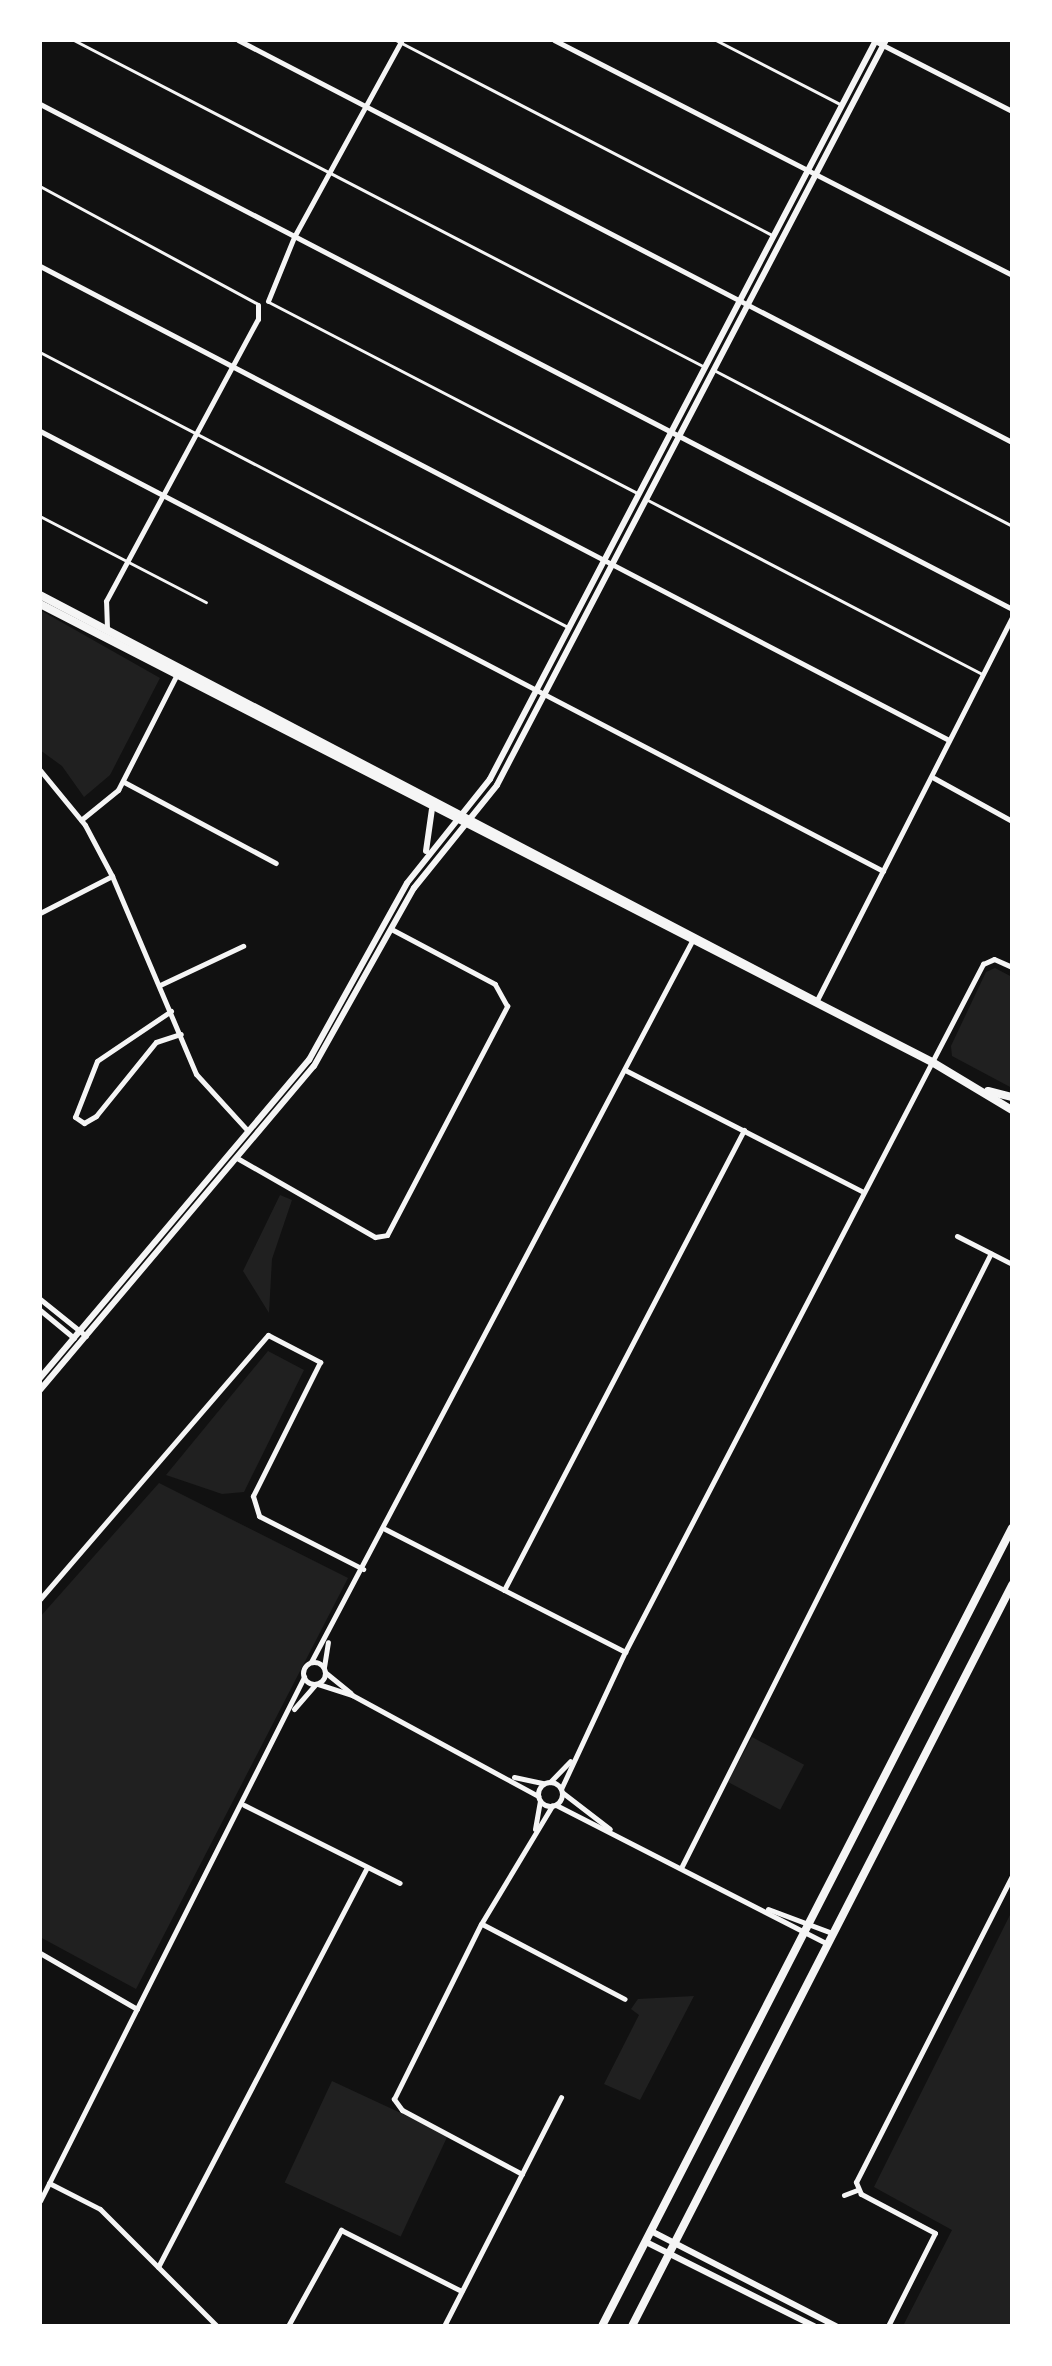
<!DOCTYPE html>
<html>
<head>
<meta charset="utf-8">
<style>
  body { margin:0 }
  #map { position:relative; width:1052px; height:2366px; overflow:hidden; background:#111; font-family:"Sofia Sans Condensed",sans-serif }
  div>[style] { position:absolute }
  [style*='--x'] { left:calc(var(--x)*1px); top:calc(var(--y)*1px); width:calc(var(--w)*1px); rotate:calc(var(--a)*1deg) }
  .green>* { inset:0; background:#202020; transform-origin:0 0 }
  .service>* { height:2.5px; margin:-1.25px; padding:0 1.25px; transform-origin:1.25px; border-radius:1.25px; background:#f5f5f5 }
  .minor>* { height:5px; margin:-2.5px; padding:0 2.5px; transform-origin:2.5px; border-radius:2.5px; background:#f5f5f5 }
  .tertiary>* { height:5px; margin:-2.5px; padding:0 2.5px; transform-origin:2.5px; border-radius:2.5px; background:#f5f5f5 }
  .tertiary>.ring { margin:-2.5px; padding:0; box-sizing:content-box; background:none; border:5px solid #f5f5f5; border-radius:50% }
  .secondary>* { height:6px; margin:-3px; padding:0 3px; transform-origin:3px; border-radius:3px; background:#f5f5f5 }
  .primary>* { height:8px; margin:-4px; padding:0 4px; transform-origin:4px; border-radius:4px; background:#f5f5f5 }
  .trunk>* { height:8px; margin:-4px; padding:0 4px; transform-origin:4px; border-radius:4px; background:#f5f5f5 }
  span { translate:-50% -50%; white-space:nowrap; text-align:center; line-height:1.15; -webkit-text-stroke:8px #fff; paint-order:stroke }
  .frame { position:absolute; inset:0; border:42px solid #fff; pointer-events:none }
</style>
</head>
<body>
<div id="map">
  <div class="green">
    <i style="clip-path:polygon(40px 610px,160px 678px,110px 775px,84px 797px,62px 766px,40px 750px)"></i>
    <i style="clip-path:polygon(995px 968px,1012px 977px,1012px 1088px,952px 1056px,951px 1046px,986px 972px)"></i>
    <i style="clip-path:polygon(280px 1195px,292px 1200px,272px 1259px,269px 1313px,243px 1271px)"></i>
    <i style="clip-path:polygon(268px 1351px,304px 1370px,244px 1492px,222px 1494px,166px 1475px)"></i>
    <i style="clip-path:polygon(159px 1483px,348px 1578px,136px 1989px,40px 1937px,40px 1617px)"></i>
    <i style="left:752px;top:1737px;width:59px;height:51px;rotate:28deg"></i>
    <i style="clip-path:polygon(1012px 1911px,1012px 2326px,903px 2326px,952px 2230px,874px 2187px)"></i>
    <i style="clip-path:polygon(694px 1996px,640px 2100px,604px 2084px,639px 2015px,631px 2009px,638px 1999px)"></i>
    <i style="left:332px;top:2081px;width:128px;height:112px;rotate:25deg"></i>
  </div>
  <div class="service">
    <i style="--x:74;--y:40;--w:708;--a:27.4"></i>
    <i style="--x:396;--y:40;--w:424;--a:27.4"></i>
    <i style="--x:716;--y:40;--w:140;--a:27.3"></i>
    <i style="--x:40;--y:186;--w:248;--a:28.4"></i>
    <i style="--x:269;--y:302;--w:417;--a:27.4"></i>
    <i style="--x:40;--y:352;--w:593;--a:27.52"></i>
    <i style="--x:716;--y:371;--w:334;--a:27.6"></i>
    <i style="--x:648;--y:500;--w:377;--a:27.5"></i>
    <i style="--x:40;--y:516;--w:187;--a:27.4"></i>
  </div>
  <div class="minor">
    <i style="--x:238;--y:40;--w:872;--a:27.45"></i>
    <i style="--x:554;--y:40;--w:515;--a:27.16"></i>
    <i style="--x:873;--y:40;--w:156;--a:27.1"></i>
    <i style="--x:40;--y:104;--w:1095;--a:27.45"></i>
    <i style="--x:40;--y:266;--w:1025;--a:27.54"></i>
    <i style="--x:268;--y:301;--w:69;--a:-67.9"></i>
    <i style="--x:294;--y:237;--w:225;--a:-61.3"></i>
    <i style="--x:40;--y:431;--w:951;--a:27.56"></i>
    <i style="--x:107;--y:628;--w:27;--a:-92"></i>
    <i style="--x:106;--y:601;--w:320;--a:-61.7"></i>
    <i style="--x:258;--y:319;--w:14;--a:-90"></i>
    <i style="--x:40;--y:770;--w:71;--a:50.7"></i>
    <i style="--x:85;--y:825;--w:58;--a:62.1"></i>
    <i style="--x:112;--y:876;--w:215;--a:67"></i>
    <i style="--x:196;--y:1074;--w:77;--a:47.6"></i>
    <i style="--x:934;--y:778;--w:89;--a:28.9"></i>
    <i style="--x:124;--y:782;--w:172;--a:28.1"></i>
    <i style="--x:81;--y:820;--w:48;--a:-39"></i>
    <i style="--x:118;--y:790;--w:128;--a:-63"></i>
    <i style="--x:40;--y:913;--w:81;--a:-27.2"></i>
    <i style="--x:160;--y:985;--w:92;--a:-25.2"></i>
    <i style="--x:171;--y:1011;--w:89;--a:146"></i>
    <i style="--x:97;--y:1061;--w:60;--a:111.4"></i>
    <i style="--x:75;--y:1117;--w:11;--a:34"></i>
    <i style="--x:84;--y:1123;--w:14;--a:-30"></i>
    <i style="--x:96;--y:1116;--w:95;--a:-51"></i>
    <i style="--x:156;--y:1042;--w:26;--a:-18"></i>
    <i style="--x:625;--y:1070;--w:267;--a:27.1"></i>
    <i style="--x:237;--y:1158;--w:159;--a:29.8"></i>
    <i style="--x:375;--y:1237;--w:12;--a:-9"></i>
    <i style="--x:387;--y:1235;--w:259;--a:-62.3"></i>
    <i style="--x:507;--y:1006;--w:25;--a:-119"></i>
    <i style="--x:495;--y:984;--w:118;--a:-152.1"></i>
    <i style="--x:957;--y:1236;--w:62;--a:27"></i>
    <i style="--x:40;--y:1299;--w:59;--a:38.8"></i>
    <i style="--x:40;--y:1310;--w:44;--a:39.5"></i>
    <i style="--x:385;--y:1529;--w:270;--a:27.1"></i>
    <i style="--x:504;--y:1590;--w:519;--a:-62.45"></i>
    <i style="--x:40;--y:1599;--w:349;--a:-49.2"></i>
    <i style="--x:268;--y:1335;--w:59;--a:27.4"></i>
    <i style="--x:320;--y:1362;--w:150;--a:116.6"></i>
    <i style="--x:253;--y:1496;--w:21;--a:73"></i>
    <i style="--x:259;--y:1516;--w:117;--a:27"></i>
    <i style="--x:311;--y:1662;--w:820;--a:-62.15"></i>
    <i style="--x:324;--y:1667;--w:25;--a:-81"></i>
    <i style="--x:550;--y:1782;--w:29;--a:-46"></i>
    <i style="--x:561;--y:1789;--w:151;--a:-65"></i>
    <i style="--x:625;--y:1652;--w:776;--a:-62.51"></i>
    <i style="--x:983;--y:964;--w:12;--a:-24"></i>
    <i style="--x:994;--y:959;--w:20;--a:24"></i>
    <i style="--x:244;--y:1805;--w:174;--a:26.6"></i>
    <i style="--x:535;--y:1829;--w:28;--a:-80"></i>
    <i style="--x:682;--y:1866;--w:686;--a:-63.25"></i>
    <i style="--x:482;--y:1924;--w:161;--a:27.7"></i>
    <i style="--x:40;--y:1953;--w:112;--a:30"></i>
    <i style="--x:522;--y:2174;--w:136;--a:-151.9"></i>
    <i style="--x:402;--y:2110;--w:14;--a:-126"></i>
    <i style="--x:394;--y:2099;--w:195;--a:-63.6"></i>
    <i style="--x:481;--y:1924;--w:138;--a:-59"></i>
    <i style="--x:49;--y:2183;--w:57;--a:27"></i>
    <i style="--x:100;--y:2209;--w:165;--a:45"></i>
    <i style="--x:844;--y:2195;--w:14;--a:-21"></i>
    <i style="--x:158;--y:2267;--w:451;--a:-62.4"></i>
    <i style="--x:288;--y:2326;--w:110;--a:-61.1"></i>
    <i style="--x:341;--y:2230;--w:135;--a:26.9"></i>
    <i style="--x:444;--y:2326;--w:257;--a:-62.9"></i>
    <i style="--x:888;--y:2326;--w:104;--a:-63.2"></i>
    <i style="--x:935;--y:2233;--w:84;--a:-152.2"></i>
    <i style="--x:861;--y:2194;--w:13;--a:-113"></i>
    <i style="--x:856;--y:2182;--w:343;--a:-63"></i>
  </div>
  <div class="tertiary">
    <i style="--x:816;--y:1002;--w:431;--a:-63"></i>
    <i class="ring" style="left:303px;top:1662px;width:17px;height:17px"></i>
    <i style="--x:326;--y:1673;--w:32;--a:39"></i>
    <i style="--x:318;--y:1684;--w:36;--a:18"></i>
    <i style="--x:352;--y:1695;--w:212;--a:28.5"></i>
    <i style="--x:294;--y:1709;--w:32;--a:-49"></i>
    <i style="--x:514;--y:1777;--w:30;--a:12"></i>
    <i class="ring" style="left:538px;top:1782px;width:19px;height:19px"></i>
    <i style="--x:563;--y:1793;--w:59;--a:37.5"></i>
    <i style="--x:556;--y:1805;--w:303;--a:27.1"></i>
    <i style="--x:768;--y:1909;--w:68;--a:20.6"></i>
    <i style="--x:40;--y:2201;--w:587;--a:-63.26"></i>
  </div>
  <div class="secondary">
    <i style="--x:426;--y:851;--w:42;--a:-81.9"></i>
    <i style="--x:40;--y:1378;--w:417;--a:-49.8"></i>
    <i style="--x:309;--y:1060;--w:202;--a:-61"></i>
    <i style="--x:407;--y:883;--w:133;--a:-51.4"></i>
    <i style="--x:490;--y:779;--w:834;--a:-62.42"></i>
    <i style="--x:40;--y:1390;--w:424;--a:-49.8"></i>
    <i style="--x:314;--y:1066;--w:204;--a:-60.7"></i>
    <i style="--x:414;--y:888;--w:132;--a:-51.1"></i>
    <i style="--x:497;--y:785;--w:840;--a:-62.43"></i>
    <i style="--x:651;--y:2231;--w:208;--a:27.2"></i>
    <i style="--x:646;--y:2242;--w:188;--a:26.6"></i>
  </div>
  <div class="primary">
    <i style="--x:40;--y:595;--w:875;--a:27.65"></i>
    <i style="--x:40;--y:604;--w:1003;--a:27.18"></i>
    <i style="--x:932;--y:1062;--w:93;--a:31"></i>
    <i style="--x:988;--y:1091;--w:25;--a:14"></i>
  </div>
  <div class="trunk">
    <i style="--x:602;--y:2326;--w:897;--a:-62.81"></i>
    <i style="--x:632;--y:2326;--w:833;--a:-62.85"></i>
  </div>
  <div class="frame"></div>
</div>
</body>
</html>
